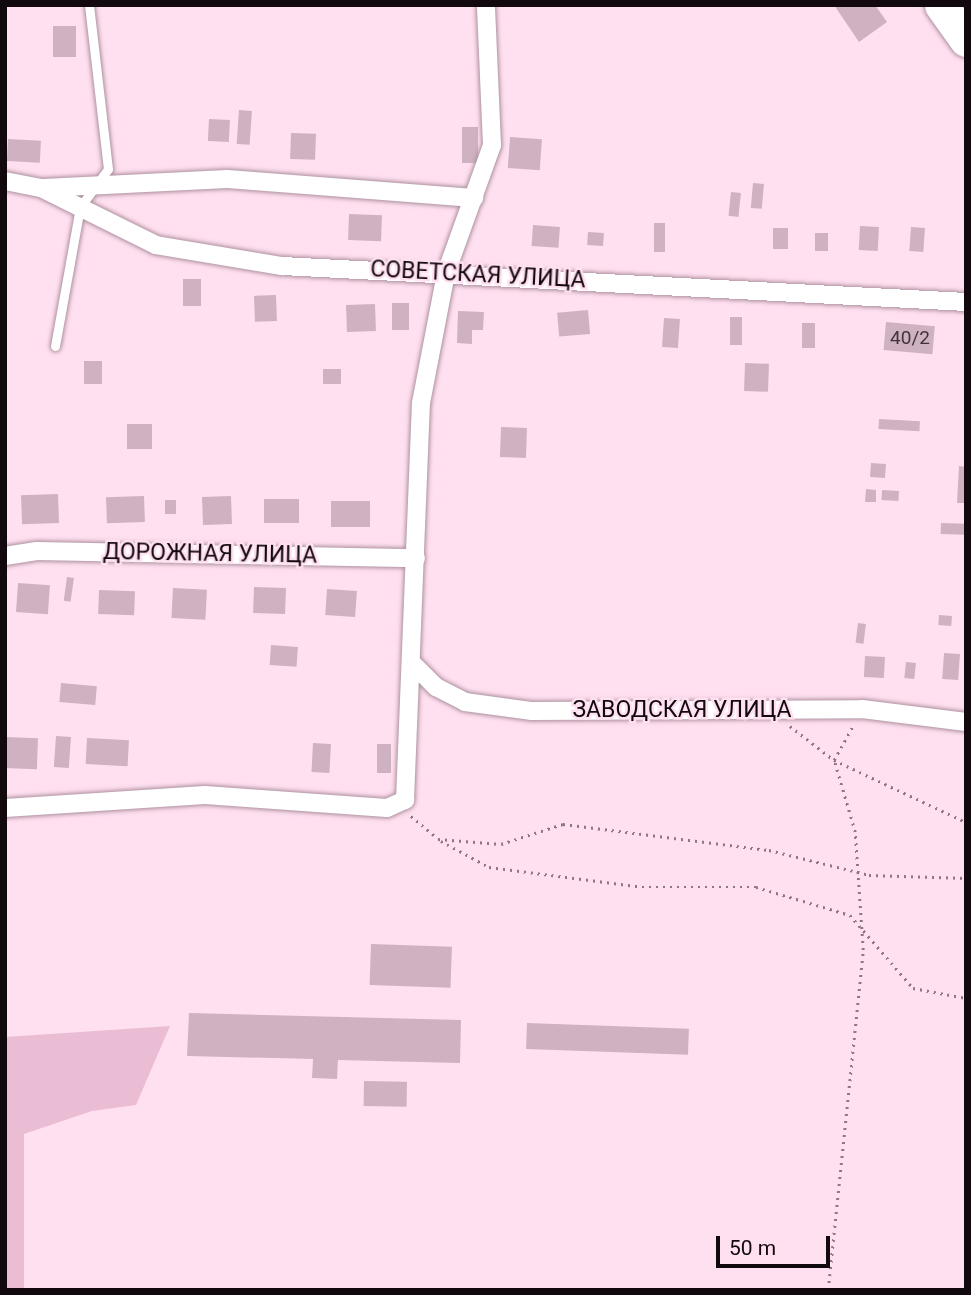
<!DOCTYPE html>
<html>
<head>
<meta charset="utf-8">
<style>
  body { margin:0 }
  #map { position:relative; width:971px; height:1295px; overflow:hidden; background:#ffe0f0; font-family:Roboto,sans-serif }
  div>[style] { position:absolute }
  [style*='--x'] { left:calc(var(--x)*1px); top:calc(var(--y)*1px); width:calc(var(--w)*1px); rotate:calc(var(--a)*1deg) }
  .green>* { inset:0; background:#ebbdd5 }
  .building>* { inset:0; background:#cfb2c1; transform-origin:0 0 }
  .path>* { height:2.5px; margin-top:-1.25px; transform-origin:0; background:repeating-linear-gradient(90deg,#8c7883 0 2px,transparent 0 7px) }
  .roads { filter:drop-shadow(0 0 2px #ae91a0) drop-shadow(0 0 2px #ae91a0) }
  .lane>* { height:9px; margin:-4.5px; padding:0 4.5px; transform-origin:4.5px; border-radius:4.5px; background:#fff }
  .street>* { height:18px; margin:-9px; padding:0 9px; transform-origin:9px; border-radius:9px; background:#fff }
  .highway>* { height:33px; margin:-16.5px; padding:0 16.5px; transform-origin:16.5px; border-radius:16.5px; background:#fff }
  span { translate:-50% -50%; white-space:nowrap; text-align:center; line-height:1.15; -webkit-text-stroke:5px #ffe0f0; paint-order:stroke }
  .number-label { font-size:19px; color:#41333b }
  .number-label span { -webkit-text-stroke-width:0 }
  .street-label { font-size:23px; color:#12090e }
  .frame { position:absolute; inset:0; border:7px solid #12090e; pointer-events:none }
  .scale { position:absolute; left:716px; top:1236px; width:114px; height:32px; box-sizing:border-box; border:4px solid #12090e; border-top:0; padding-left:9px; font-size:21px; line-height:24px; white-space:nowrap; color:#12090e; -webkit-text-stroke:5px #ffe0f0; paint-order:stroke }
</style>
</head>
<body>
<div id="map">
  <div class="green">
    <i style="clip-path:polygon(170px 1026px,136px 1105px,92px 1111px,24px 1134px,24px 1290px,5px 1290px,5px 1037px)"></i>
  </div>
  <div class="building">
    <i style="clip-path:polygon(834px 5px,875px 5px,887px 22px,859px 42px)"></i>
    <i style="left:53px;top:26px;width:23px;height:31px"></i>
    <i style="left:239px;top:110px;width:13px;height:34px;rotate:4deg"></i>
    <i style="left:209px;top:119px;width:21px;height:22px;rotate:3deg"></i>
    <i style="left:462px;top:127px;width:16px;height:36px"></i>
    <i style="left:291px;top:133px;width:25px;height:26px;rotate:2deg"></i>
    <i style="left:510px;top:137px;width:32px;height:31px;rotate:4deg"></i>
    <i style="left:8px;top:139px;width:33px;height:22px;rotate:3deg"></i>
    <i style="left:753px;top:183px;width:11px;height:25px;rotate:5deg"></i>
    <i style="left:731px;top:192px;width:10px;height:24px;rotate:6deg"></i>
    <i style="left:349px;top:214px;width:33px;height:26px;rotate:2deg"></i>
    <i style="left:654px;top:223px;width:11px;height:29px"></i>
    <i style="left:533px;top:225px;width:27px;height:21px;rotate:4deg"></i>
    <i style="left:860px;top:226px;width:19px;height:24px;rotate:3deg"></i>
    <i style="left:911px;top:227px;width:14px;height:24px;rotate:4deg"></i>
    <i style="left:773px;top:228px;width:15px;height:21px"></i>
    <i style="left:588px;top:232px;width:16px;height:13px;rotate:4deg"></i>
    <i style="left:815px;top:233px;width:13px;height:18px"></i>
    <i style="left:201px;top:279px;width:27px;height:18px;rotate:90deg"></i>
    <i style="left:276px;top:295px;width:26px;height:22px;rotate:88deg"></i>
    <i style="left:392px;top:303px;width:17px;height:27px"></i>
    <i style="left:375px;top:304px;width:27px;height:29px;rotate:88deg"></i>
    <i style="left:588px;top:310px;width:24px;height:31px;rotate:85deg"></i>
    <i style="clip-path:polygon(458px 311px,484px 312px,483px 330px,472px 330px,472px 344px,457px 343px)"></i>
    <i style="left:730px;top:317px;width:12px;height:28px"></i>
    <i style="left:664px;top:318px;width:16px;height:29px;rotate:4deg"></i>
    <i style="left:886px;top:322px;width:49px;height:28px;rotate:5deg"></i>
    <i style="left:802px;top:323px;width:13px;height:25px"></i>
    <i style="left:84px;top:361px;width:18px;height:23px"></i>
    <i style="left:745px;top:363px;width:24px;height:28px;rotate:2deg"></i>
    <i style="left:323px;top:369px;width:18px;height:15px"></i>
    <i style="left:879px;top:419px;width:41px;height:10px;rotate:3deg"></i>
    <i style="left:127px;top:424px;width:25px;height:25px"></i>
    <i style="left:501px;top:427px;width:26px;height:30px;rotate:2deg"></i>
    <i style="left:871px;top:463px;width:15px;height:14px;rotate:4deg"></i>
    <i style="clip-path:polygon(959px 466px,966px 467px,966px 503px,957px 503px)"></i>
    <i style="clip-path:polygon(866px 489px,876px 490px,876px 502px,865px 502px)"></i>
    <i style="left:882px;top:490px;width:17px;height:10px;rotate:3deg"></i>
    <i style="left:58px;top:494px;width:29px;height:37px;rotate:88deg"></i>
    <i style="left:144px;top:496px;width:26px;height:38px;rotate:88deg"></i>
    <i style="left:231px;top:496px;width:28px;height:29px;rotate:88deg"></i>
    <i style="left:264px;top:499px;width:35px;height:24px"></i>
    <i style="left:165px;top:500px;width:11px;height:14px"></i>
    <i style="left:331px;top:501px;width:39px;height:26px"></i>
    <i style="left:941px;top:523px;width:24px;height:11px;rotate:2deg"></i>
    <i style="left:67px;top:577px;width:7px;height:24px;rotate:8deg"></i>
    <i style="left:18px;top:583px;width:32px;height:29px;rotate:4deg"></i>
    <i style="left:254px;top:587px;width:32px;height:26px;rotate:2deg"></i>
    <i style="left:173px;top:588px;width:34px;height:30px;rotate:3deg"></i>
    <i style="left:327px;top:589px;width:30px;height:26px;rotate:4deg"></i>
    <i style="left:99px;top:590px;width:36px;height:24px;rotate:2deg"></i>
    <i style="left:939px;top:615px;width:13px;height:10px;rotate:4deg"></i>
    <i style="left:858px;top:623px;width:8px;height:20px;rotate:7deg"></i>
    <i style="left:271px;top:645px;width:27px;height:20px;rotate:4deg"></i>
    <i style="left:944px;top:653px;width:16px;height:26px;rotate:4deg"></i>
    <i style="left:865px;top:656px;width:20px;height:21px;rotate:3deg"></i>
    <i style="left:906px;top:662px;width:10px;height:16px;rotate:6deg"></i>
    <i style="left:61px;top:683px;width:36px;height:19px;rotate:5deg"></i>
    <i style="left:56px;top:736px;width:15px;height:31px;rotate:4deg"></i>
    <i style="left:5px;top:737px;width:33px;height:31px;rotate:2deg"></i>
    <i style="left:87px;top:738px;width:42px;height:26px;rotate:3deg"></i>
    <i style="left:313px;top:743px;width:18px;height:29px;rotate:3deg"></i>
    <i style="left:377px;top:744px;width:14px;height:29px"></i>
    <i style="left:371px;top:944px;width:81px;height:41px;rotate:2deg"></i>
    <i style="clip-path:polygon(189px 1013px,461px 1020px,460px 1063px,338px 1060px,337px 1079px,312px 1078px,313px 1059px,187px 1056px)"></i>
    <i style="left:527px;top:1023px;width:162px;height:26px;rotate:2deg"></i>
    <i style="left:364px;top:1081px;width:43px;height:25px;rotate:1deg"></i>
  </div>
  <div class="path">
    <i style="--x:790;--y:726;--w:56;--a:37.7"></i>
    <i style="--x:834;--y:760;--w:146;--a:25.2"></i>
    <i style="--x:411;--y:816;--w:35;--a:40"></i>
    <i style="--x:438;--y:839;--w:63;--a:4.5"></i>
    <i style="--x:501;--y:844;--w:65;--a:-17.9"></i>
    <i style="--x:563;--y:824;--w:208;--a:7.2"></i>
    <i style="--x:769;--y:850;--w:103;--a:14"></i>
    <i style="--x:869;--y:875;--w:97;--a:1.8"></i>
    <i style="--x:441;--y:841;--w:55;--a:28.4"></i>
    <i style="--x:489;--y:867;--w:154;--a:7.4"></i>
    <i style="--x:642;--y:887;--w:114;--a:0"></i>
    <i style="--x:756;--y:887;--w:98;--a:16.6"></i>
    <i style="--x:850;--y:915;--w:96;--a:49.2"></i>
    <i style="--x:913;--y:988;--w:54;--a:10.7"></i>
    <i style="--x:828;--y:1290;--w:342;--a:-84.1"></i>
    <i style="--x:863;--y:950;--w:118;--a:-93.9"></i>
    <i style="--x:855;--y:832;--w:75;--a:-106.3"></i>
    <i style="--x:834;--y:760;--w:41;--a:-60.9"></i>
  </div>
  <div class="roads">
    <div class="lane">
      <i style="--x:55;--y:346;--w:141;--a:-79.8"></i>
      <i style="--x:80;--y:207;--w:47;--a:-53.6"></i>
      <i style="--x:108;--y:169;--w:165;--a:-96.6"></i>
    </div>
    <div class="street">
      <i style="--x:5;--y:181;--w:37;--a:11"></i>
      <i style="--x:41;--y:188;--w:128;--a:26.4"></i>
      <i style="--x:156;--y:245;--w:128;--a:9.5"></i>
      <i style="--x:282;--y:266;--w:685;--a:3.01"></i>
      <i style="--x:44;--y:188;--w:183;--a:-2.8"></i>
      <i style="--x:227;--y:179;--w:248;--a:4.4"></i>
      <i style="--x:5;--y:556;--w:32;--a:-9"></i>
      <i style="--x:37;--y:551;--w:379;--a:1.1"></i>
      <i style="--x:412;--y:663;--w:34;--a:45"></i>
      <i style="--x:436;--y:687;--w:33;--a:27"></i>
      <i style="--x:465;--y:702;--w:68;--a:7.7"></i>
      <i style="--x:532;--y:711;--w:330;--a:-0.3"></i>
      <i style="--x:862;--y:709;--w:105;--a:7.1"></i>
      <i style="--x:5;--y:808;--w:200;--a:-3.7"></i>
      <i style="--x:205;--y:795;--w:182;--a:4.1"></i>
      <i style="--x:387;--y:808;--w:20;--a:-24"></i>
      <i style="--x:405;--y:800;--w:397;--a:-87.7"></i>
      <i style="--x:421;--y:403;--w:132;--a:-79.1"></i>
      <i style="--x:446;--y:273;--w:136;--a:-70.2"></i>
      <i style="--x:492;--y:145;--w:140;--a:-92.5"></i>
    </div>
    <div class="highway">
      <i style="--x:941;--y:5;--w:43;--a:54.5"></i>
    </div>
  </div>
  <div class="number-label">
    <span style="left:910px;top:338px">40/2</span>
  </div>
  <div class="street-label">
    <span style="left:478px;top:275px;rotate:3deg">СОВЕТСКАЯ УЛИЦА</span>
    <span style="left:210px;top:554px;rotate:1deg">ДОРОЖНАЯ УЛИЦА</span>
    <span style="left:682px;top:710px">ЗАВОДСКАЯ УЛИЦА</span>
  </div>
  <div class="frame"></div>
  <div class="scale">50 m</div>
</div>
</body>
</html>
